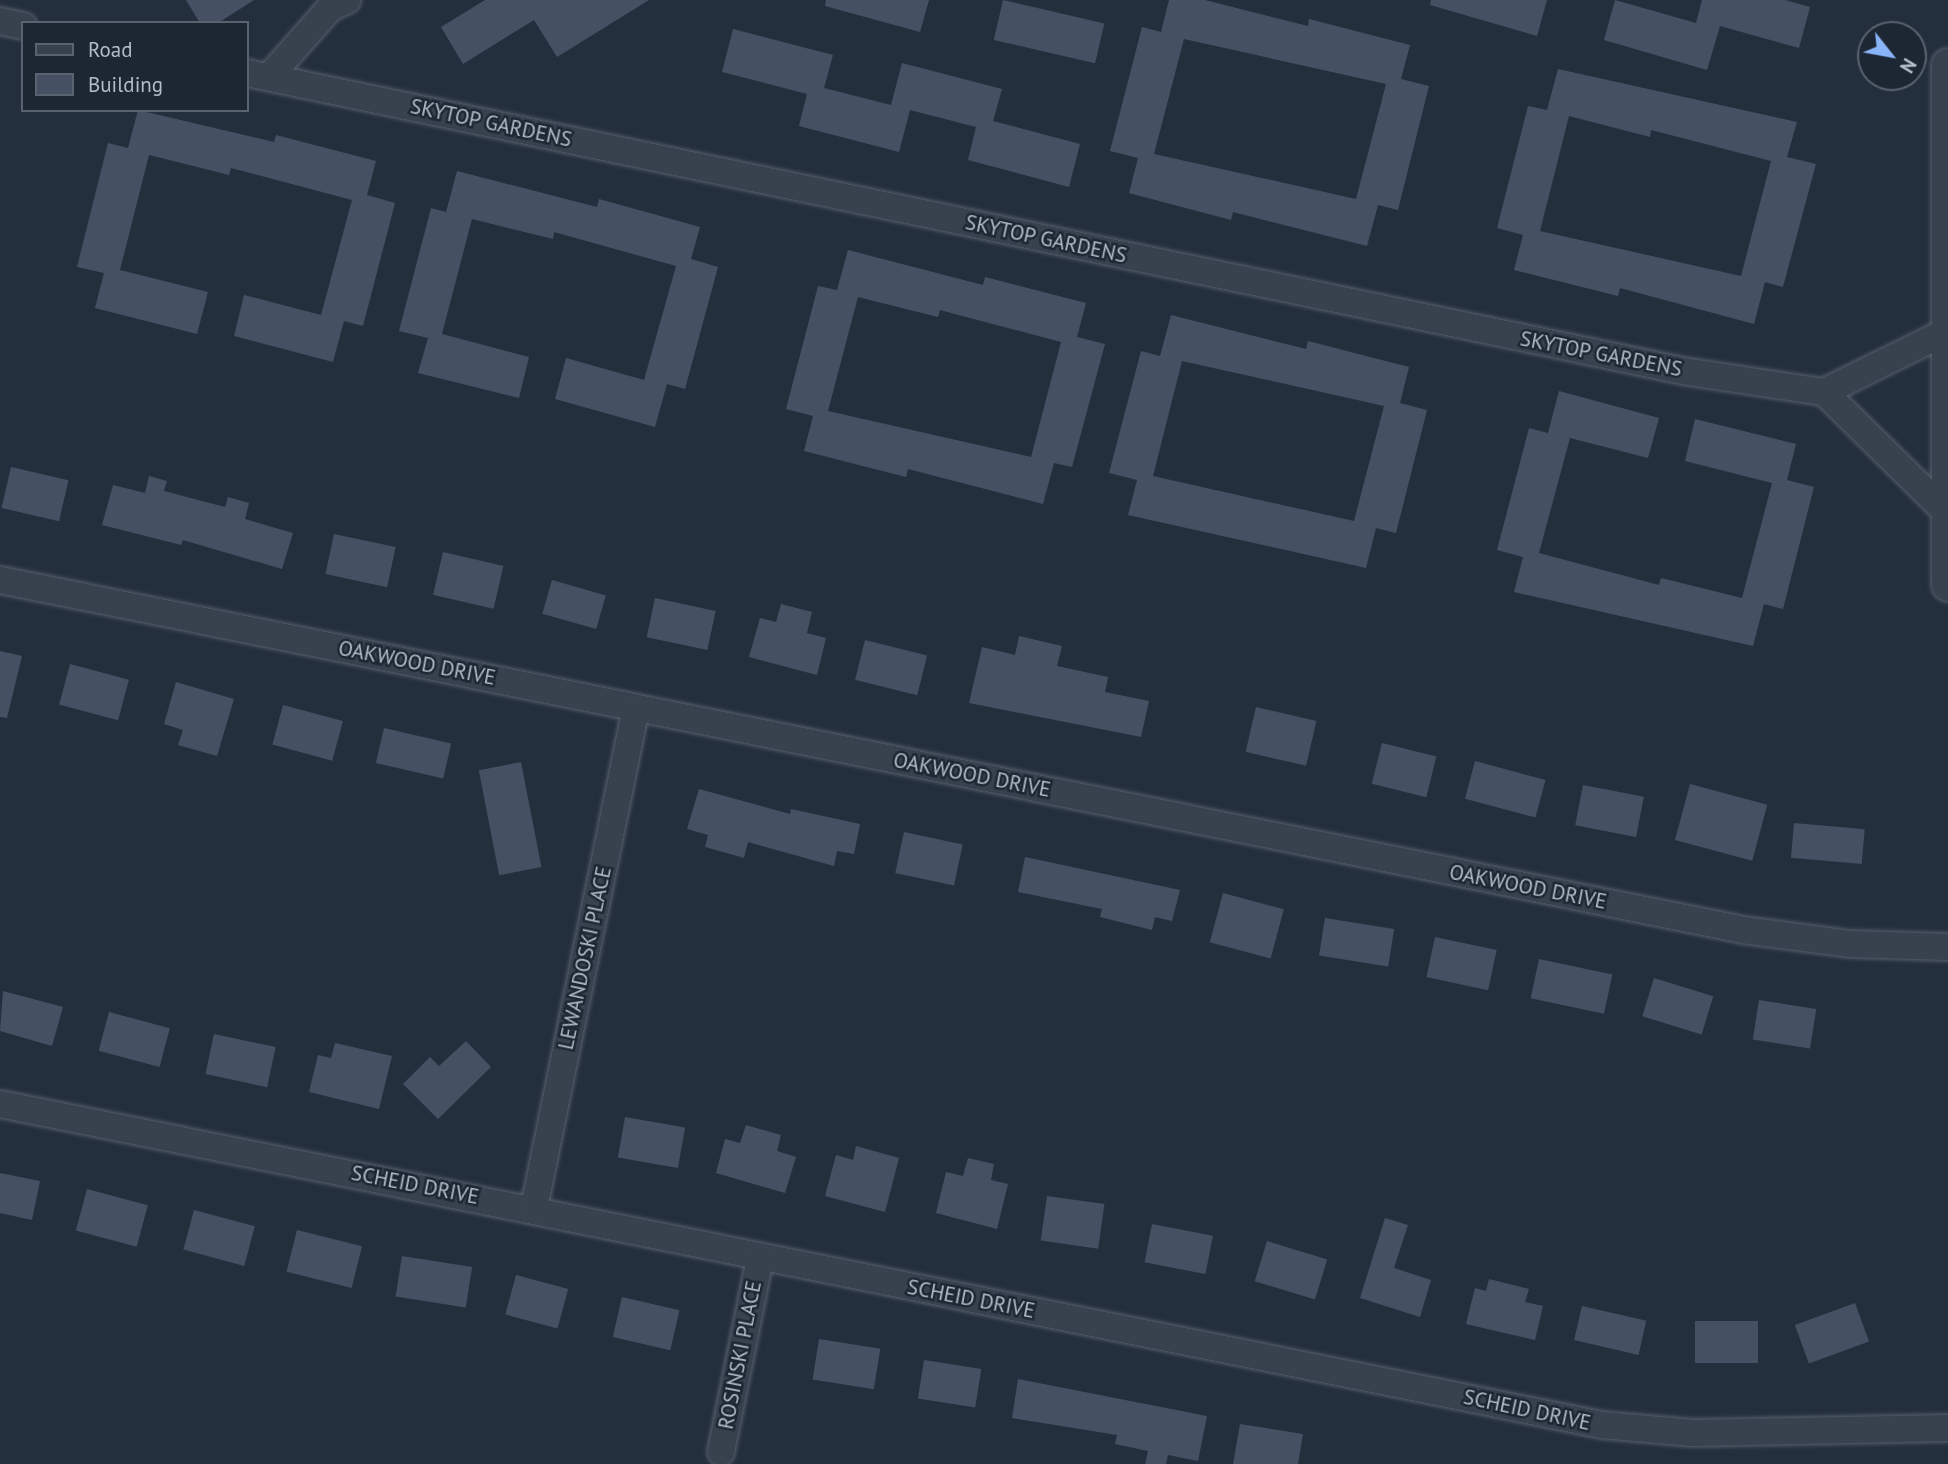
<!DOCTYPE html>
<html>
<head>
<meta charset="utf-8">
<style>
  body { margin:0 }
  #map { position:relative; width:1948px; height:1464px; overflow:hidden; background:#242f3e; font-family:"PT Sans",sans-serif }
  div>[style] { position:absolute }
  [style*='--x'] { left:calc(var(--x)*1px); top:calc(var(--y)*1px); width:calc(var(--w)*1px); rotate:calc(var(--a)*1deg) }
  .building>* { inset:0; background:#455162; transform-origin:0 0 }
  .roads { filter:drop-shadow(0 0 2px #565f6c) drop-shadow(0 0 2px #565f6c) }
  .minor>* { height:26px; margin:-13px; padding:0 13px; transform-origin:13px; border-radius:13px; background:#38414e }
  .tertiary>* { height:33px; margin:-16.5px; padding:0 16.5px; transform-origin:16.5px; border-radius:16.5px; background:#38414e }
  span { translate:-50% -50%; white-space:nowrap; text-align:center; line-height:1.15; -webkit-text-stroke:5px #1d2633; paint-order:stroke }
  .street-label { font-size:21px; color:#b4bcc9 }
  .legend { position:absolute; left:21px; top:21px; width:228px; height:91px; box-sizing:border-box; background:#1d2633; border:2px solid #59626f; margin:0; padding:9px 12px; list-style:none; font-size:21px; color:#b4bcc9 }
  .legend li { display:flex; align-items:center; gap:14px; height:35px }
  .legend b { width:35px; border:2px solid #59626f }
  .north { position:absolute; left:1857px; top:21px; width:70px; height:70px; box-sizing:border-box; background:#1d2633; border:2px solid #59626f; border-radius:50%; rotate:121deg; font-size:19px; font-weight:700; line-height:28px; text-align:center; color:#b4bcc9 }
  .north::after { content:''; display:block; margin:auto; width:24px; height:32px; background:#8ab4f8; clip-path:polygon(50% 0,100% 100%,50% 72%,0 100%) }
</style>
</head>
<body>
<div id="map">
  <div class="building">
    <i style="clip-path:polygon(186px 0,254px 0,218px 23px,200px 23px)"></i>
    <i style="clip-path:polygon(485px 0,649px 0,557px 57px,534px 20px,463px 64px,441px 27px)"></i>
    <i style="clip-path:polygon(826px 0,929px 0,920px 32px,825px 6px)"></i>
    <i style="left:1003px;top:0;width:104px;height:41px;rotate:13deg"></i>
    <i style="clip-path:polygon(evenodd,1169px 0,1205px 0,1308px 26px,1309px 19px,1410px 45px,1401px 79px,1429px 86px,1398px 210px,1378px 205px,1367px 246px,1233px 212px,1231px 220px,1129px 193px,1138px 158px,1110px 151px,1142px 27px,1161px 32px,1169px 0,1184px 39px,1386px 84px,1356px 199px,1154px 154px,1184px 39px)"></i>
    <i style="clip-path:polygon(1431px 0,1547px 0,1537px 36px,1430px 5px)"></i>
    <i style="clip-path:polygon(1615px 0,1696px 23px,1702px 0,1785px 0,1810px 7px,1799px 48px,1720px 26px,1707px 70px,1604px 40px)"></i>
    <i style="clip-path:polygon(733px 29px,833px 55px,824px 88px,891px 105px,902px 63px,1002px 89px,993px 121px,1080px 144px,1069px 187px,968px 160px,976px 127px,910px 110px,899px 152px,799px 126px,807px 94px,722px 72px)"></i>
    <i style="clip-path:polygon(evenodd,1558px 69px,1797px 122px,1787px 157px,1816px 164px,1783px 287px,1765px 282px,1754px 324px,1620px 288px,1618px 296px,1514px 270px,1523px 235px,1497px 228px,1528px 106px,1547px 110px,1558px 69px,1569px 116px,1650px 137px,1651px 130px,1771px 161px,1741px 276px,1540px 231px,1569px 116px)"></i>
    <i style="clip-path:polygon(138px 110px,274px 142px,276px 135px,376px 161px,367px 195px,395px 203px,363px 326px,344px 321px,333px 362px,234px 336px,244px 295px,321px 315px,352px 200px,231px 168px,229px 175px,149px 155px,120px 270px,208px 292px,197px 334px,95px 308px,104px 273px,77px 267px,108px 143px,128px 148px)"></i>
    <i style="clip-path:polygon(457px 171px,597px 207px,599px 199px,700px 227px,691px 259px,718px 267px,685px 389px,667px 384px,655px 427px,555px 399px,566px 358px,644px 380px,676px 266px,554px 232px,553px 239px,472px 219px,442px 334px,529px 357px,519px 398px,418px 373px,428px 338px,399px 331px,431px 208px,446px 212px)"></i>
    <i style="clip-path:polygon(evenodd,848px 250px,983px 285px,985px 277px,1086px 303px,1077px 337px,1105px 344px,1072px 467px,1054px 463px,1043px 504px,908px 469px,906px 477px,804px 451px,813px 416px,786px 409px,818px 286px,837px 290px,848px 250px,858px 297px,938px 317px,940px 310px,1061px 342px,1031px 457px,828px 411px,858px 297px)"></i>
    <i style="clip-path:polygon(evenodd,1171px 315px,1306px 349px,1308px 341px,1409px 367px,1400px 403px,1427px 410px,1396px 533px,1376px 528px,1366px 568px,1128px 515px,1137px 480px,1109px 473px,1141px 351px,1160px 356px,1171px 315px,1182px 361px,1384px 406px,1354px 521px,1153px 476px,1182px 361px)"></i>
    <i style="clip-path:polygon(1559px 391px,1659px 418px,1648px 458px,1570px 438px,1539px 553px,1659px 585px,1661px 578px,1742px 598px,1772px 483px,1685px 461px,1695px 419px,1796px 444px,1787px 480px,1814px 487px,1783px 609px,1764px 604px,1753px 646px,1514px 592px,1523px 557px,1497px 550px,1529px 428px,1548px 433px)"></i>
    <i style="left:11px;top:467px;width:59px;height:42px;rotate:13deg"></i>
    <i style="clip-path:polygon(149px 476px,167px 481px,164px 491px,225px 507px,228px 497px,249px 503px,245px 519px,293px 533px,282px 569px,183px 540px,181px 545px,102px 525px,113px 485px,145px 493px)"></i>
    <i style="left:334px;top:534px;width:63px;height:41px;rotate:12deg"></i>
    <i style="left:443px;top:552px;width:62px;height:44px;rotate:13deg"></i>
    <i style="left:552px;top:580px;width:56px;height:35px;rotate:16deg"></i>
    <i style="left:655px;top:598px;width:62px;height:40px;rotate:12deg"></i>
    <i style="clip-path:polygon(781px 604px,812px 612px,807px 633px,826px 638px,817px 675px,749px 657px,760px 618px,776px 622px)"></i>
    <i style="clip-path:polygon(1019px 636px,1062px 646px,1057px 666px,1108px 677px,1105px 692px,1149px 701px,1141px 737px,969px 703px,982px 647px,1015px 655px)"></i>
    <i style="left:865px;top:640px;width:64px;height:41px;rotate:14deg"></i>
    <i style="clip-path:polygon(0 651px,22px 656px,7px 718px,0 717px)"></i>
    <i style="left:70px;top:664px;width:61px;height:42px;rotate:15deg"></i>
    <i style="clip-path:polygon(176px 682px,234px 699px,217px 756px,178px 745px,183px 730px,164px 724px)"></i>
    <i style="left:283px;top:705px;width:62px;height:41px;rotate:15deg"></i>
    <i style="left:1256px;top:707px;width:62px;height:46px;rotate:13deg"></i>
    <i style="left:384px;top:728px;width:69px;height:36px;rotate:13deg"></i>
    <i style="left:1382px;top:743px;width:56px;height:42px;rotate:14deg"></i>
    <i style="left:1475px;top:761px;width:73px;height:39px;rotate:15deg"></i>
    <i style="left:521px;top:762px;width:107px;height:43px;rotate:79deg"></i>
    <i style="left:1690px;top:784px;width:80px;height:58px;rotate:15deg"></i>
    <i style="left:1583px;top:785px;width:62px;height:41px;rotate:11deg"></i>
    <i style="clip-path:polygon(699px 789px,790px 814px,791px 809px,860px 824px,854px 854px,837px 851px,834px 866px,748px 842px,744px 858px,705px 847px,708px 835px,687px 829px)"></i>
    <i style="left:1794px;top:823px;width:71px;height:35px;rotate:5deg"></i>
    <i style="left:904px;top:832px;width:60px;height:42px;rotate:12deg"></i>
    <i style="clip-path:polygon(1025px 857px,1180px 890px,1172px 921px,1155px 917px,1152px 930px,1100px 917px,1102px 909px,1018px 892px)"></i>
    <i style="left:1223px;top:893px;width:63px;height:51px;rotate:15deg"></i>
    <i style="left:1325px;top:918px;width:70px;height:38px;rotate:9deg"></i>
    <i style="left:1435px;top:937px;width:63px;height:41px;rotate:12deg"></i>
    <i style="left:1539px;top:959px;width:75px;height:40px;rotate:12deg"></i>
    <i style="left:1654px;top:978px;width:62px;height:40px;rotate:17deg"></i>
    <i style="clip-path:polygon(3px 991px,63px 1007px,52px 1046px,0 1031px)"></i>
    <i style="left:1759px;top:1000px;width:58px;height:40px;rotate:9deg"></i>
    <i style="left:109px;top:1012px;width:63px;height:40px;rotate:15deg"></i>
    <i style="left:214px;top:1034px;width:63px;height:41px;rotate:12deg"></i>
    <i style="clip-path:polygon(466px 1041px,491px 1067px,438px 1119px,403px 1084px,430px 1057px,439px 1066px)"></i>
    <i style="clip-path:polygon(335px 1043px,392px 1056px,379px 1109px,309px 1092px,318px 1055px,331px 1058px)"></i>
    <i style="left:625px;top:1117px;width:61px;height:41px;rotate:10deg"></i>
    <i style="clip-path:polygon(746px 1125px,781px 1135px,777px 1151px,796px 1157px,785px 1193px,716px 1173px,725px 1139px,740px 1143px)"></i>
    <i style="clip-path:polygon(856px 1146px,899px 1158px,885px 1212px,825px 1196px,836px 1155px,853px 1160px)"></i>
    <i style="clip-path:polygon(968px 1158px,994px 1164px,991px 1180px,1008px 1184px,997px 1229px,936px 1213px,946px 1172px,963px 1176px)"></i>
    <i style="clip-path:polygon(0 1173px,40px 1181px,32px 1220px,0 1213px)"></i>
    <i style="left:87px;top:1189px;width:63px;height:43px;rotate:15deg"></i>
    <i style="left:1047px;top:1196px;width:58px;height:45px;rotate:8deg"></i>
    <i style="left:194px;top:1210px;width:63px;height:41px;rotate:15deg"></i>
    <i style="clip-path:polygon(1385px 1218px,1408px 1225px,1394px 1268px,1431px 1280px,1420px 1317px,1360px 1298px)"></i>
    <i style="left:1152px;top:1224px;width:62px;height:39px;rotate:11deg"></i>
    <i style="left:297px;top:1230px;width:67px;height:43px;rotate:14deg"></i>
    <i style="left:1267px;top:1241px;width:63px;height:42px;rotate:17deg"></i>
    <i style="left:402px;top:1256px;width:71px;height:41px;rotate:9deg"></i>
    <i style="left:516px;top:1275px;width:54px;height:41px;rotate:15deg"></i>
    <i style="clip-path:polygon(1489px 1279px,1529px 1289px,1525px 1302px,1543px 1306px,1535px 1340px,1466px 1324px,1475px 1288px,1486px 1291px)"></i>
    <i style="left:622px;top:1297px;width:59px;height:41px;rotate:13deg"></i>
    <i style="left:1855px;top:1303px;width:41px;height:64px;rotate:70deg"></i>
    <i style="left:1582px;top:1306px;width:66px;height:35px;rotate:13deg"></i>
    <i style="left:1758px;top:1321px;width:42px;height:63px;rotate:90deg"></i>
    <i style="left:819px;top:1339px;width:62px;height:41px;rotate:9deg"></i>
    <i style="left:924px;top:1360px;width:58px;height:39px;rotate:9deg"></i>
    <i style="clip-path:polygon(1018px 1379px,1207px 1416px,1198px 1461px,1168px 1455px,1166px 1464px,1145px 1464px,1148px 1451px,1115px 1444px,1117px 1435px,1012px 1418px)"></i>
    <i style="clip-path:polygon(1240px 1424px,1303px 1434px,1298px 1464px,1233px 1464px)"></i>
  </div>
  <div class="roads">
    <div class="minor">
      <i style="--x:0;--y:21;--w:24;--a:12"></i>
      <i style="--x:247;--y:73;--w:1467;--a:11.72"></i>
      <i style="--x:1683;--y:371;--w:143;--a:8.5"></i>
      <i style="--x:269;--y:77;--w:92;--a:-48.5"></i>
      <i style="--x:330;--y:8;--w:19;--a:-25"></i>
      <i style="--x:1824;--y:392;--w:173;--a:44.5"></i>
      <i style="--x:1824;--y:392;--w:136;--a:-26.2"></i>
      <i style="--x:0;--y:580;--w:1778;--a:11.35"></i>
      <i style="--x:1743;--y:930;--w:109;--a:7.4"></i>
      <i style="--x:1851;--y:944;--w:97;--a:1.8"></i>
      <i style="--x:0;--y:1104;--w:1634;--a:11.33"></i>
      <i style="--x:1602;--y:1425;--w:91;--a:5"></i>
      <i style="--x:1693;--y:1433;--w:255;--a:-1.1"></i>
      <i style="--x:534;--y:1208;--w:510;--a:-78.47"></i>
      <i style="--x:721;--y:1452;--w:198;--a:-78.6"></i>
    </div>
    <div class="tertiary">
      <i style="--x:1948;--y:65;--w:519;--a:90"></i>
    </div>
  </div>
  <div class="street-label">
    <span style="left:491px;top:123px;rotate:12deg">SKYTOP GARDENS</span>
    <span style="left:1046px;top:239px;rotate:12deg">SKYTOP GARDENS</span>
    <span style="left:1601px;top:354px;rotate:11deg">SKYTOP GARDENS</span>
    <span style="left:417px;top:663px;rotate:11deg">OAKWOOD DRIVE</span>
    <span style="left:972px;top:775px;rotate:11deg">OAKWOOD DRIVE</span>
    <span style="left:1528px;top:887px;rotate:11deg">OAKWOOD DRIVE</span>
    <span style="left:585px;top:958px;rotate:-78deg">LEWANDOSKI PLACE</span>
    <span style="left:415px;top:1185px;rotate:11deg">SCHEID DRIVE</span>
    <span style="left:971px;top:1299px;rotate:11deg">SCHEID DRIVE</span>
    <span style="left:740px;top:1355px;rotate:-79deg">ROSINSKI PLACE</span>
    <span style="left:1527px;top:1410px;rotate:12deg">SCHEID DRIVE</span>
  </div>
  <ul class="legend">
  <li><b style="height:9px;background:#38414e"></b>Road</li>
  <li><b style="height:19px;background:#455162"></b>Building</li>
  </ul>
  <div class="north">N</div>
</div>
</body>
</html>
